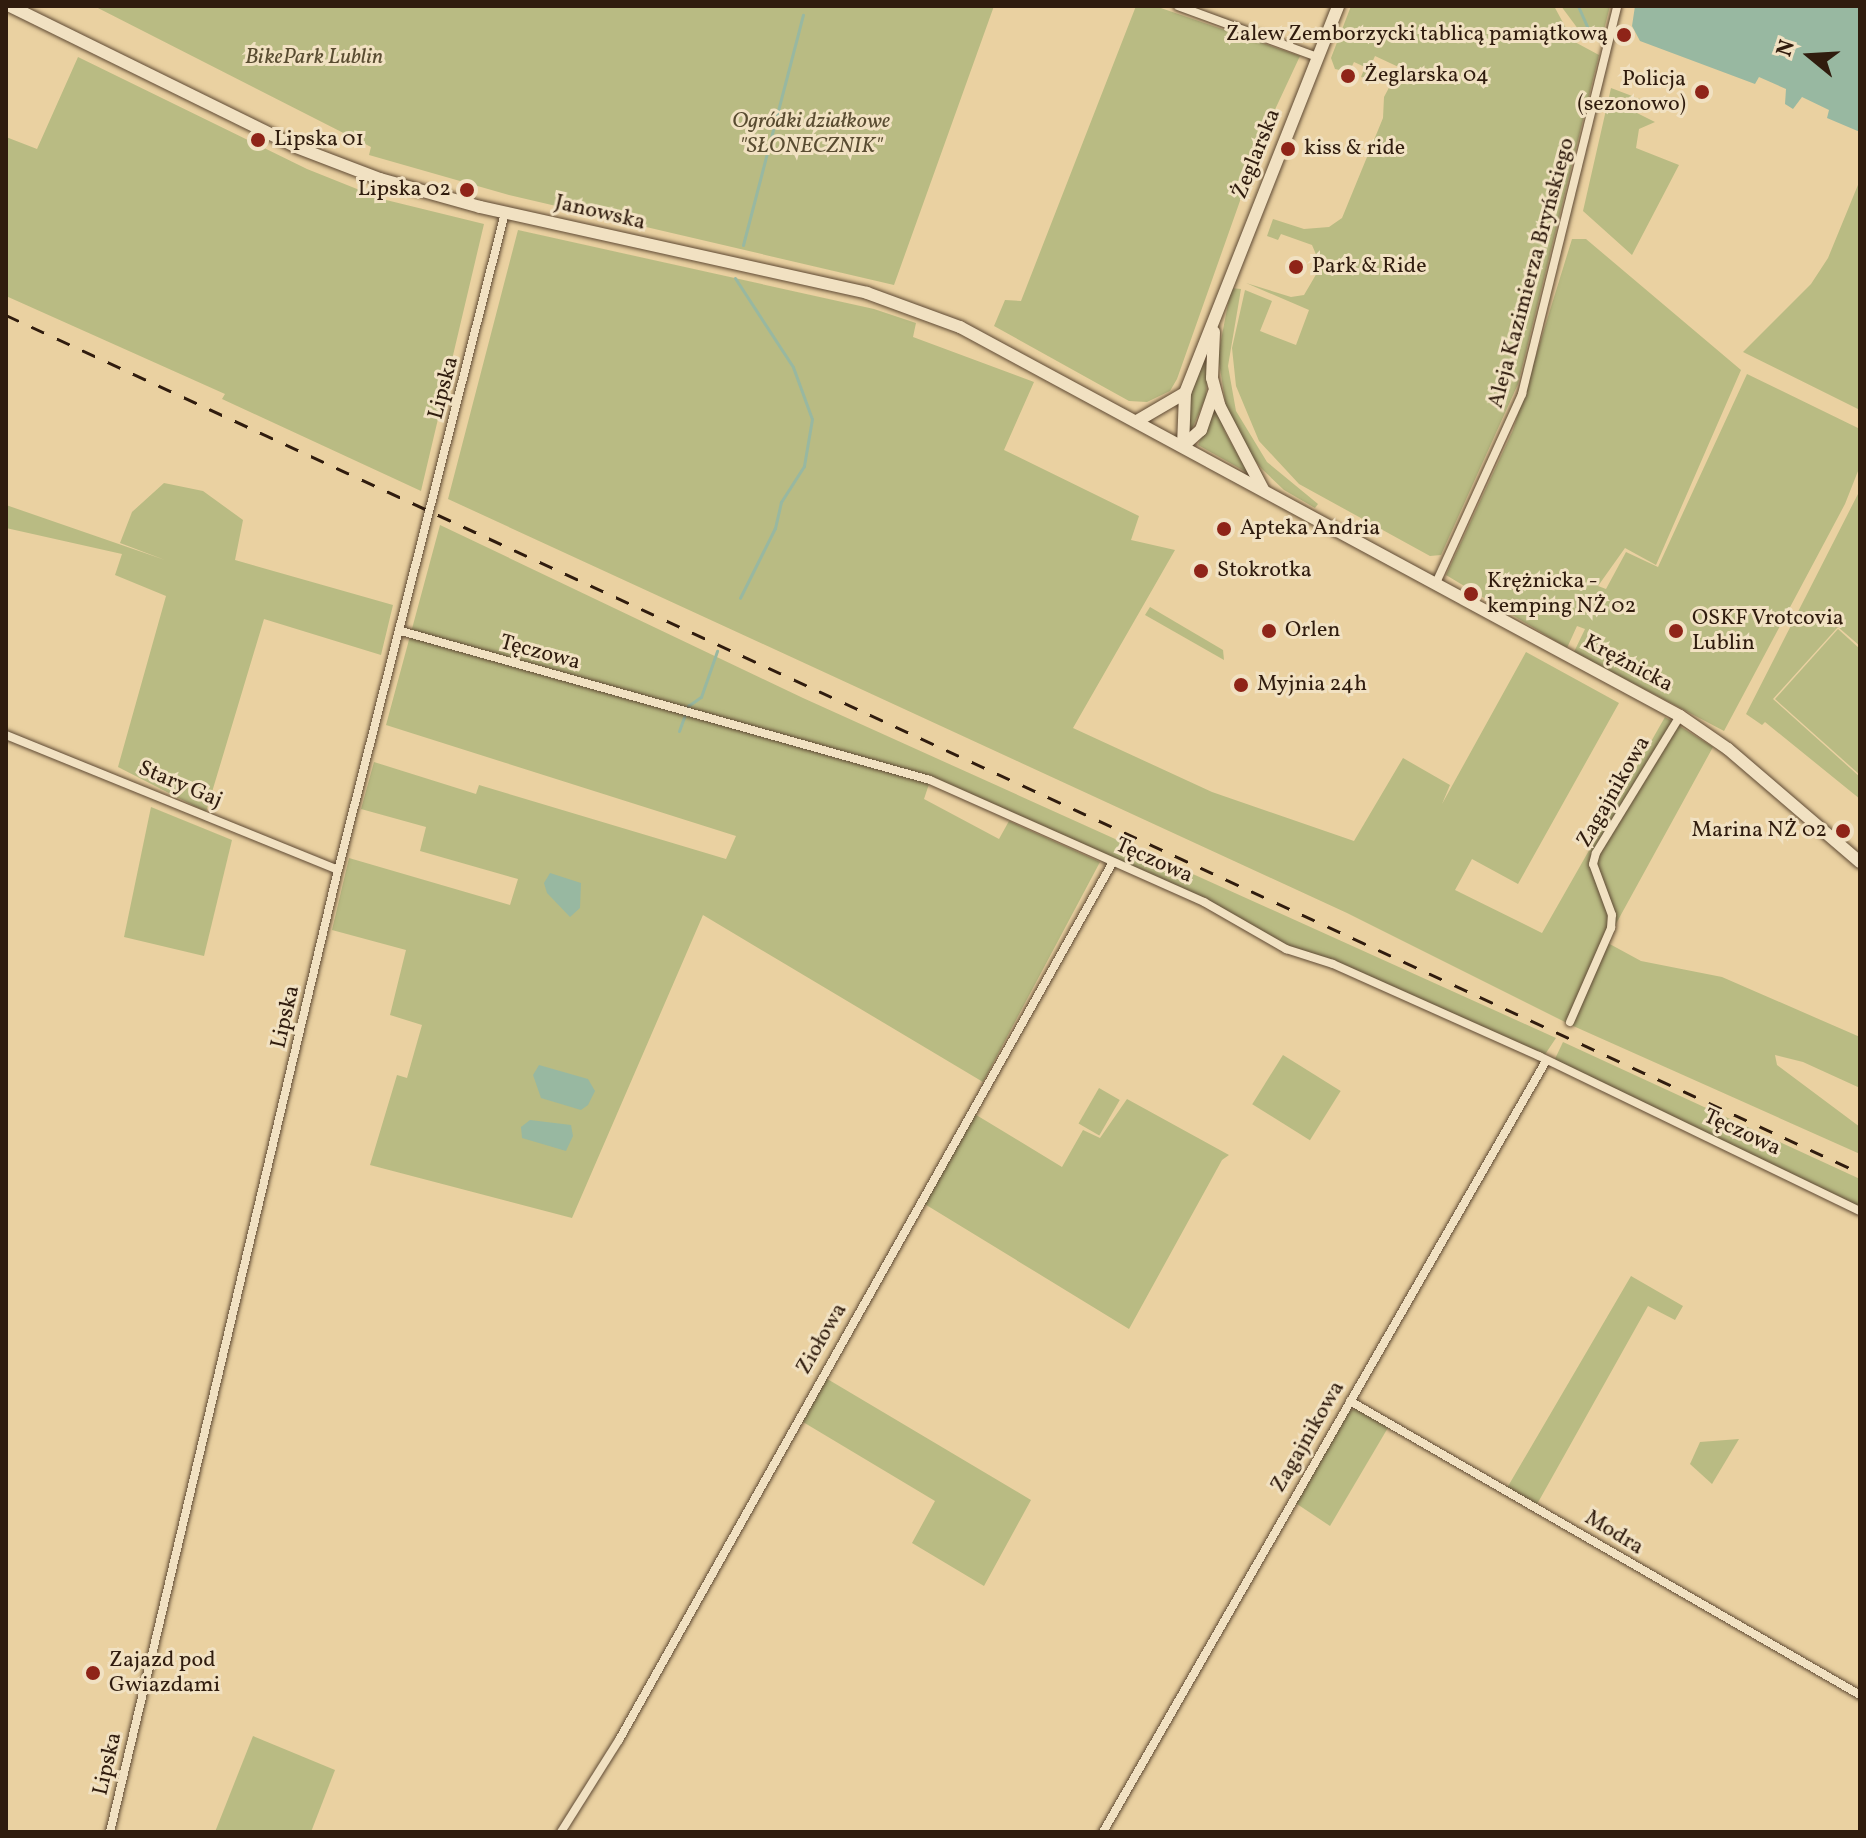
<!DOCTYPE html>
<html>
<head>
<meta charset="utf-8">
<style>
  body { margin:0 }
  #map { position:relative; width:1866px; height:1838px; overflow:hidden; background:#ead1a1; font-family:Vollkorn,serif }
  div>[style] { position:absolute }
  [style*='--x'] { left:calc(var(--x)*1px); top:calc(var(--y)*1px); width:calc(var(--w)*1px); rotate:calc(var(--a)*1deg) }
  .green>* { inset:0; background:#b9bb83; transform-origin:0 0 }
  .water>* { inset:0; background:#98b8a1 }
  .stream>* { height:3px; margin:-1.5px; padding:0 1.5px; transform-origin:1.5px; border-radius:1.5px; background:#98b8a1 }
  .roads { filter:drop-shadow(0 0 2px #5e4933) drop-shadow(0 0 2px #5e4933) }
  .street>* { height:8px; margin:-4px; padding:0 4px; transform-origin:4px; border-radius:4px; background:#f1e1c2 }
  .secondary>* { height:12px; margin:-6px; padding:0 6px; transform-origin:6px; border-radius:6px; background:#f1e1c2 }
  .rail>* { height:3px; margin-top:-1.5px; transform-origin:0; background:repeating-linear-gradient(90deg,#301c0e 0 14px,transparent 0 28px) }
  .dots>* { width:22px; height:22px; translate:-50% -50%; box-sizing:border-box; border:4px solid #f1e1c2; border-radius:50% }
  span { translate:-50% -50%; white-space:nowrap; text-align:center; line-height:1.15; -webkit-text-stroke:6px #f1e1c2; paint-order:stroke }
  .poi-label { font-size:22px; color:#301c0e }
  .right { translate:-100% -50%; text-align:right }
  .left { translate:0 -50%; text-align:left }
  .park-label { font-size:22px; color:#594c31; font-style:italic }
  .street-label { font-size:22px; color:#301c0e }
  .frame { position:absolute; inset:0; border:8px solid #301c0e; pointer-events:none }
  .north { position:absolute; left:1770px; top:16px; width:80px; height:80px; -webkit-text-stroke:6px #f1e1c2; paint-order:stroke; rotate:288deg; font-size:22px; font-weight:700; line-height:32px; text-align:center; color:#301c0e }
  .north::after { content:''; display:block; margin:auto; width:28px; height:36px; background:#301c0e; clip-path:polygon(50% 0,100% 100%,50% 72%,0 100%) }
</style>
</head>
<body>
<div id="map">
  <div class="green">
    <i style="clip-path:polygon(94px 6px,994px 6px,894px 285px,509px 195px,369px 155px,371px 147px)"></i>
    <i style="clip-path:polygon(1136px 6px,1155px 6px,1300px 56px,1264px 133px,1177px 379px,1170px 391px,1147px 402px,1129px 401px,994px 326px,1005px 300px,1021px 301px)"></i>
    <i style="clip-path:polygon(1351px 6px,1554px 6px,1573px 41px,1599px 55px,1518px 384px,1441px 555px,1430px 556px,1299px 484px,1259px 441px,1236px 386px,1232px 348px,1245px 290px,1272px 301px,1260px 331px,1296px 345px,1309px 310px,1246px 283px,1291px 297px,1304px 295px,1321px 266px,1312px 245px,1281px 234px,1278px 240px,1267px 236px,1273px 219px,1304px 229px,1329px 227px,1342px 218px,1383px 118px,1384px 97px,1392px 82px,1385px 79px,1400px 80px,1405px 70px,1375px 56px,1370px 67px,1377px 72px,1374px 83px,1361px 77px,1365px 67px,1354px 62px,1349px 72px,1335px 69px,1331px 58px)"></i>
    <i style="clip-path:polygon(1561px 6px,1610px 6px,1602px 38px,1584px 37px)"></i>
    <i style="clip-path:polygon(78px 57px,307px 169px,382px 199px,484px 224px,421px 491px,222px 399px,225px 394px,6px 296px,6px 137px,37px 149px)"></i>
    <i style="clip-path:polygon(1611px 88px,1640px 99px,1635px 112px,1655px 122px,1639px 129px,1636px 148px,1679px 165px,1632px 255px,1583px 211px)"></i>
    <i style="clip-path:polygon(1860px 180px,1860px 410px,1743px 352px,1811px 284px,1828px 258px)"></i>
    <i style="clip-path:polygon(518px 230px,874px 309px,916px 323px,913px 337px,1034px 382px,1004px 450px,1139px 516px,1131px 540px,1175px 550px,1073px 728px,1212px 792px,1354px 841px,1403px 758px,1450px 785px,1442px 804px,1526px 652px,1619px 703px,1518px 884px,1472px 859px,1455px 890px,1542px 933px,1665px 717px,1713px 747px,1606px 942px,1641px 961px,1722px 977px,1860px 1037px,1860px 1088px,1803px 1062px,1775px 1055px,1777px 1065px,1860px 1127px,1860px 1154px,1571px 1025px,1347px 913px,448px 499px)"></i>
    <i style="clip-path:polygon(1572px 239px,1586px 239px,1741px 370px,1656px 565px,1625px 548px,1598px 586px,1606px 589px,1626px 552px,1658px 567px,1747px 374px,1860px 429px,1860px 466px,1845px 504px,1724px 731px,1574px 652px,1585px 629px,1577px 626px,1567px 648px,1446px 575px,1513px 430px)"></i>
    <i style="clip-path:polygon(1231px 288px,1241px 289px,1228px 366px,1236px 411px,1267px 462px,1318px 504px,1315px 508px,1284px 490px,1262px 469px,1245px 448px,1226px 406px,1218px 356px)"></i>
    <i style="clip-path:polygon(1204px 360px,1208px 363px,1206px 397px,1190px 433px,1186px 432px,1190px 397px)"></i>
    <i style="clip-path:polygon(1215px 403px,1225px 432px,1248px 473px,1198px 445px)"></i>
    <i style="clip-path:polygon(164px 483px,203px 491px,243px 520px,235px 560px,393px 605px,381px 655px,264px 619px,206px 812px,118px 767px,166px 596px,115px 575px,122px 554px,6px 528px,6px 505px,165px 560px,120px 543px,132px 512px)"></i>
    <i style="clip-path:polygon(1860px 490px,1860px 646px,1838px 627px,1773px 699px,1860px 777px,1860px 799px,1765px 722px,1762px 725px,1746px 714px)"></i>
    <i style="clip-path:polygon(440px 525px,803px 698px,1556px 1038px,1544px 1056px,1287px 945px,931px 778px,924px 799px,999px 839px,1009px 821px,1100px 862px,983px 1082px,703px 915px,572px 1218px,370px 1165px,397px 1075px,407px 1078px,422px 1025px,390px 1015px,406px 950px,332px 930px,349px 858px,510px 905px,518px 879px,420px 851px,426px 827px,361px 809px,374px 762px,476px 794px,479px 785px,726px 859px,736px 836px,386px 725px)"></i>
    <i style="clip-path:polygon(1150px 607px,1223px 650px,1224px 660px,1145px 615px)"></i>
    <i style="clip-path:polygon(1838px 629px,1860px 649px,1860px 775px,1775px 699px)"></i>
    <i style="clip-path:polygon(151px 807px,232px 840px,204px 956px,124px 937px)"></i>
    <i style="clip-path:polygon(1563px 1042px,1860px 1179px,1860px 1207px,1554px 1061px)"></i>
    <i style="left:1283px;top:1055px;width:68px;height:58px;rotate:32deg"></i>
    <i style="left:1099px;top:1088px;width:24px;height:41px;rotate:30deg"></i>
    <i style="clip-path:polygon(1127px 1099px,1229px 1155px,1222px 1160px,1129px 1329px,923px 1203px,973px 1113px,1062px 1167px,1083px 1130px,1100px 1138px)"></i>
    <i style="clip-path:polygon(1631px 1276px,1683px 1306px,1675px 1320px,1648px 1306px,1536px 1506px,1507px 1488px)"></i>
    <i style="clip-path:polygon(824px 1377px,1031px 1500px,984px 1586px,912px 1543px,935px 1501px,798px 1419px)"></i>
    <i style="clip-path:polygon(1356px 1409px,1389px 1426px,1330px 1526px,1294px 1502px,1348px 1411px)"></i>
    <i style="clip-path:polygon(1739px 1439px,1712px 1484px,1690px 1464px,1700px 1442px)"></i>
    <i style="clip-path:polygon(253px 1736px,335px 1770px,311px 1832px,215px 1832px)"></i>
  </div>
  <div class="water">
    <i style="clip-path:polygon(1635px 6px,1860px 6px,1860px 132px,1827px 118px,1829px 110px,1802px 97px,1793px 109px,1785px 104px,1786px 89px,1759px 77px,1755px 84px,1640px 41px,1632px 26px)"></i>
    <i style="clip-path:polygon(550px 873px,581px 883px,580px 908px,570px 917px,547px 893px,544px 883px)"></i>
    <i style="clip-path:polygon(539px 1065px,588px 1079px,595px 1091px,588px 1105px,581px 1110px,541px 1098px,533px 1075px)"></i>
    <i style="clip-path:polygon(530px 1120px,571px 1125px,573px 1136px,566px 1151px,522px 1138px,521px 1127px)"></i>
  </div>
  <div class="stream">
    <i style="--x:1578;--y:6;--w:34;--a:66"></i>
    <i style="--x:743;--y:245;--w:238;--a:-75.4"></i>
    <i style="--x:735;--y:278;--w:106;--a:56.9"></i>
    <i style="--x:793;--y:367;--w:55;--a:69.9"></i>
    <i style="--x:812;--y:419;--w:48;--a:99.7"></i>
    <i style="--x:804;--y:466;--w:43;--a:122.6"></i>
    <i style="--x:781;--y:502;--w:27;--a:103"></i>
    <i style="--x:775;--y:528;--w:78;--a:116.6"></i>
    <i style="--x:679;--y:731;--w:27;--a:-70"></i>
    <i style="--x:688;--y:706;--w:16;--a:-35"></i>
    <i style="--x:701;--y:697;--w:49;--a:-70.8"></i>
  </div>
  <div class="roads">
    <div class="street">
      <i style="--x:1178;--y:6;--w:148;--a:20.1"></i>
      <i style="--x:1436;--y:583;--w:208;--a:-65.5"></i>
      <i style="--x:1522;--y:394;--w:399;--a:-76.2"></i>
      <i style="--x:401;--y:631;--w:550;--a:15.73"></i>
      <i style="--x:930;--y:780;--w:300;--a:24"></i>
      <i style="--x:1204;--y:902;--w:95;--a:29.8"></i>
      <i style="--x:1286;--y:949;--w:49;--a:17.7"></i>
      <i style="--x:1333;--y:964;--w:226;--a:24.1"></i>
      <i style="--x:1539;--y:1056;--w:356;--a:25.8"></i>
      <i style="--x:6;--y:735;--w:358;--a:22.1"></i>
      <i style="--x:1570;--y:1022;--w:103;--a:-66.4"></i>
      <i style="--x:1611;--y:928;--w:13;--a:-86"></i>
      <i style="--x:1612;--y:915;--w:54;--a:-110.4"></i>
      <i style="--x:1593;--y:864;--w:11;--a:-75"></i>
      <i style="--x:1596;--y:853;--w:161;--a:-58.5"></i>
      <i style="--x:1350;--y:1401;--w:589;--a:29.96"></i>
      <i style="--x:110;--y:1832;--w:989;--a:-76.67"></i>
      <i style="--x:338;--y:870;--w:678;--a:-75.74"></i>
      <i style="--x:561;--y:1832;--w:109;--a:-57.8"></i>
      <i style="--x:619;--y:1740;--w:1007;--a:-60.64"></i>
      <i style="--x:1103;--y:1832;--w:889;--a:-60.12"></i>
    </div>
    <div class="secondary">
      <i style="--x:10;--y:6;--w:319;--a:26.2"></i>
      <i style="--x:296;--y:147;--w:90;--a:20.9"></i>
      <i style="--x:380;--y:179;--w:104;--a:15.6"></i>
      <i style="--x:480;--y:207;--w:396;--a:12.5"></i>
      <i style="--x:867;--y:293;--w:99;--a:20.1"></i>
      <i style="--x:960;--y:327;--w:818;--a:28.38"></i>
      <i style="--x:1680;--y:716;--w:58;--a:34.5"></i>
      <i style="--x:1728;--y:749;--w:174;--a:40.6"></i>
      <i style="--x:1214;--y:332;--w:46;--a:92.5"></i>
      <i style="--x:1212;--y:378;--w:28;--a:75"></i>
      <i style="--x:1219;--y:405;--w:95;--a:62.4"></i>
      <i style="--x:1137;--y:421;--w:56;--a:-30.3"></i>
      <i style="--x:1183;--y:446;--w:53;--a:-87.8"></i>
      <i style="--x:1185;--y:393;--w:416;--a:-68.4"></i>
      <i style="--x:1183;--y:446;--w:24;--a:-42"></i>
      <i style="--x:1201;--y:430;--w:40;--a:-71.1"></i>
    </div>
  </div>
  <div class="rail">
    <i style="--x:6;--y:315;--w:2043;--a:24.83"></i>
  </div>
  <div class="dots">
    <i style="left:1624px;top:35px;background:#8f2418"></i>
    <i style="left:1348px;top:76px;background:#8f2418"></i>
    <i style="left:1702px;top:92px;background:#8f2418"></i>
    <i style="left:258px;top:140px;background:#8f2418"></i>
    <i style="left:1288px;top:149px;background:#8f2418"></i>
    <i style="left:467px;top:190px;background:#8f2418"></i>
    <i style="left:1296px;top:267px;background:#8f2418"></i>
    <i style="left:1224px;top:529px;background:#8f2418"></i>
    <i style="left:1201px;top:571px;background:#8f2418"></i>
    <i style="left:1471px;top:594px;background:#8f2418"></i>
    <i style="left:1269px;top:631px;background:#8f2418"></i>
    <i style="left:1676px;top:631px;background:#8f2418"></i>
    <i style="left:1241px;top:685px;background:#8f2418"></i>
    <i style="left:1843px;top:831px;background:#8f2418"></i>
    <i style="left:93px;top:1673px;background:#8f2418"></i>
  </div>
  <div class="poi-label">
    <span class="right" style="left:1608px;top:35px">Zalew Zemborzycki tablicą pamiątkową</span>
    <span class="left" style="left:1364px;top:76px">Żeglarska 04</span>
    <span class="right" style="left:1686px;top:92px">Policja<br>(sezonowo)</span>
    <span class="left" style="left:274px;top:140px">Lipska 01</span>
    <span class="left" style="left:1304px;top:149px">kiss &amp; ride</span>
    <span class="right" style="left:451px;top:190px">Lipska 02</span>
    <span class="left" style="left:1312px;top:267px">Park &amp; Ride</span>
    <span class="left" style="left:1240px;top:529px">Apteka Andria</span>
    <span class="left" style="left:1217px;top:571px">Stokrotka</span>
    <span class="left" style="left:1487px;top:594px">Krężnicka -<br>kemping NŻ 02</span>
    <span class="left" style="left:1692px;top:631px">OSKF Vrotcovia<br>Lublin</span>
    <span class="left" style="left:1285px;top:631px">Orlen</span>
    <span class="left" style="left:1257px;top:685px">Myjnia 24h</span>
    <span class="right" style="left:1827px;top:831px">Marina NŻ 02</span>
    <span class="left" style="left:109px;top:1673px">Zajazd pod<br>Gwiazdami</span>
  </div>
  <div class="park-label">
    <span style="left:314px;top:58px">BikePark Lublin</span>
    <span style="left:811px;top:134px">Ogródki działkowe<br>"SŁONECZNIK"</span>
  </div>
  <div class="street-label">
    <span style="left:1257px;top:154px;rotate:-68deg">Żeglarska</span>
    <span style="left:600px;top:213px;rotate:13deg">Janowska</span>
    <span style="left:1532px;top:273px;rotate:-75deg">Aleja Kazimierza Bryńskiego</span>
    <span style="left:444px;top:388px;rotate:-75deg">Lipska</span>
    <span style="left:540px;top:653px;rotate:15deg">Tęczowa</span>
    <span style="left:1628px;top:664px;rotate:28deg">Krężnicka</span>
    <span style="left:180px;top:785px;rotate:23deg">Stary Gaj</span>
    <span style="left:1614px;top:792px;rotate:-60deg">Zagajnikowa</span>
    <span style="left:1154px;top:861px;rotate:24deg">Tęczowa</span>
    <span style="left:286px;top:1017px;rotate:-77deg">Lipska</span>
    <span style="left:1742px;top:1133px;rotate:25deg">Tęczowa</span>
    <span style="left:822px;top:1339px;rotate:-60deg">Ziołowa</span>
    <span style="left:1308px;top:1437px;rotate:-60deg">Zagajnikowa</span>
    <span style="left:1614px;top:1533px;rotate:31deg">Modra</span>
    <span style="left:108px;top:1764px;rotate:-77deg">Lipska</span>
  </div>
  <div class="frame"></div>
  <div class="north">N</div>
</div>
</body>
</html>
